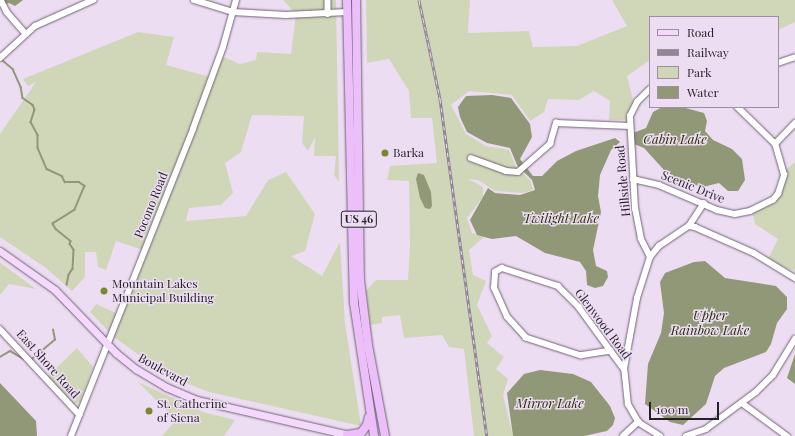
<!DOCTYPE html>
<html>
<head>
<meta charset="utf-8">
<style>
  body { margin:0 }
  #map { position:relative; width:795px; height:436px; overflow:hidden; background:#edddf3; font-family:"Playfair Display",serif }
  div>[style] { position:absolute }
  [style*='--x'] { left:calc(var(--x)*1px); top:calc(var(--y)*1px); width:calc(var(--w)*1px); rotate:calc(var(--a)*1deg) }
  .green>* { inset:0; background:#d0d7b9 }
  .water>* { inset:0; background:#919877 }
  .stream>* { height:1.5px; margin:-0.75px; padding:0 0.75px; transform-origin:0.75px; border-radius:0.75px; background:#919877 }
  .roads { filter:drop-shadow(0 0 1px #706274) drop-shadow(0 0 1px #706274) }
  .minor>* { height:5.5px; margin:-2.75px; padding:0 2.75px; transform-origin:2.75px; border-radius:2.75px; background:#fff }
  .major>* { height:7px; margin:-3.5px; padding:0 3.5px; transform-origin:3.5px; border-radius:3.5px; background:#f4d9fd }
  .highway>* { height:8px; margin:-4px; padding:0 4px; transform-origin:4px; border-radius:4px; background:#ecbffb }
  .rail>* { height:3px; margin-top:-1.5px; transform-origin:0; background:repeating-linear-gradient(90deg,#edddf3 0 4.5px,#928696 0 9px); box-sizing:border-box; border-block:1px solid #928696 }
  .dots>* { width:11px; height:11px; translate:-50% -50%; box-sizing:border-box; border:2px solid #edddf3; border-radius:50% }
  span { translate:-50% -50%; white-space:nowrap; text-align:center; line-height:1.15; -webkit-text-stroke:3px #edddf3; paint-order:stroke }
  .shield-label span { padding:1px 3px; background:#edddf3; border:1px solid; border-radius:3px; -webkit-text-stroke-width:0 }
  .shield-label { font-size:11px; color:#251f26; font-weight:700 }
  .poi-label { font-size:12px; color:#251f26 }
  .left { translate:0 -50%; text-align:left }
  .street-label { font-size:12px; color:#251f26 }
  .water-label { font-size:13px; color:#2a3006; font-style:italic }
  .legend { position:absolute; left:649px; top:16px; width:130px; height:92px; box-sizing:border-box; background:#edddf3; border:1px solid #9d91a1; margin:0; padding:5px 7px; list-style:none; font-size:12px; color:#251f26 }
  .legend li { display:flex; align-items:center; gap:8px; height:20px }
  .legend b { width:20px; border:1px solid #9d91a1 }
  .scale { position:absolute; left:649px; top:402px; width:70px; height:18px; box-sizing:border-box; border:2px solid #251f26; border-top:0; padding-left:5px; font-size:12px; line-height:14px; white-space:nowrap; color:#251f26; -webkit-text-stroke:3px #edddf3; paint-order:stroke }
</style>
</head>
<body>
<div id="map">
  <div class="green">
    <i style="clip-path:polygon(283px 0,336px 0,339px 182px,334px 175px,336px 156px,314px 156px,315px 137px,308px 151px,302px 143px,304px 116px,252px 115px,241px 152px,225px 163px,233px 193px,221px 205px,189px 208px,186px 221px,246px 216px,268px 180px,286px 172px,315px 214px,305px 251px,291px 256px,322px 276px,340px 242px,345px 323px,361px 426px,209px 392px,168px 376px,114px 337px,90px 312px,96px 304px,118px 314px,143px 250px,116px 241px,106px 270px,98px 267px,96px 252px,85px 252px,85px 277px,72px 291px,46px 268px,0 237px,0 134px,36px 82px,28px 86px,23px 79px,138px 32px,174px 37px,166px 65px,210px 77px,219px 55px,240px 64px,256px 60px,257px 52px,291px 54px,296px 14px)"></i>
    <i style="clip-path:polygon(366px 0,470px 0,468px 33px,529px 31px,533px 47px,577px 46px,627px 26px,612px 0,795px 0,795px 22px,778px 30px,778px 17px,650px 17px,650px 60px,627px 76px,634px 104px,628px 120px,609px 120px,610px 101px,594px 91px,579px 100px,548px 99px,544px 112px,530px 121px,512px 95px,469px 91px,451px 105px,466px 134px,486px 146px,509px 150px,516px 167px,530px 180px,533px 190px,523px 193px,495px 191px,478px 180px,468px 179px,483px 187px,483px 197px,467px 218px,472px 233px,484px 237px,469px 250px,473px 275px,486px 281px,477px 305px,492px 336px,487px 343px,504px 357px,496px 369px,508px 379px,503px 395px,513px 436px,474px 436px,464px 349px,449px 347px,442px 335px,404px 338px,400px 315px,382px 317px,382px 323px,370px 325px,366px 291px,376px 280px,408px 280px,410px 244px,409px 181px,387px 180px,390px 166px,437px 163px,432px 118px,411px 118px,409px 91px,389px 59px,367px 63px)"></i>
    <i style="clip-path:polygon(795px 162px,795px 271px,767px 261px,778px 239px,755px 224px,752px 211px,778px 192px,783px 172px)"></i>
    <i style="clip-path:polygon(0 262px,2px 264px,36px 289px,9px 284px,0 295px)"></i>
    <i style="clip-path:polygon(77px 348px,93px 367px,80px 402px,74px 404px,47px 377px)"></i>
    <i style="clip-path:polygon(138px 382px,203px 412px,235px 420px,224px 436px,162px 436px,176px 420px)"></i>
  </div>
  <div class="water">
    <i style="clip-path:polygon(0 0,23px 0,15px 6px,9px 3px,0 6px)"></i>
    <i style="clip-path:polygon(492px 95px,511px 98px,530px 124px,532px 137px,520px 159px,533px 176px,542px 176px,557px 161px,576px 151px,615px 138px,620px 142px,611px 150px,600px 175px,598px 196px,601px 212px,593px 250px,596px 266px,607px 271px,608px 277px,603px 286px,595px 288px,587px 285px,586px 271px,580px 262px,545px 253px,516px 236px,492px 239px,477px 235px,470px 220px,488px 188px,495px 193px,520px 195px,535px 190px,532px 180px,517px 165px,510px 148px,487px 143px,467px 132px,460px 117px,458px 107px,466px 96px)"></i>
    <i style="clip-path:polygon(662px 107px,682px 107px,704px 113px,707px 121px,705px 131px,713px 140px,732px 149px,742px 159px,745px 180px,738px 191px,728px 191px,719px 183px,703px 187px,680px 181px,664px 170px,644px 148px,634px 144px,633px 133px,646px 128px,653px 112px)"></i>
    <i style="clip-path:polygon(418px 173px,424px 175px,431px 192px,432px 206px,430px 209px,425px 208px,420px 198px,416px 179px)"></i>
    <i style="clip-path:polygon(705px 261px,725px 278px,776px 286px,787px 297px,787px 309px,777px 323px,771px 344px,766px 352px,724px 368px,715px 376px,706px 404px,683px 425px,670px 422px,645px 404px,648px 364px,661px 333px,664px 313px,660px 282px,665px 273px,694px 262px)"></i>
    <i style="clip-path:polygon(795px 354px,795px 384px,787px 378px)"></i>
    <i style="clip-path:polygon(540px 370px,573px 374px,591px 382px,610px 406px,615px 418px,613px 425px,607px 431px,584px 436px,513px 436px,507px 393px,524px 374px)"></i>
    <i style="clip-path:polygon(0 383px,36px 421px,37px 436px,0 436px)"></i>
  </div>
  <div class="stream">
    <i style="--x:1;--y:59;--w:16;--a:40"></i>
    <i style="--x:13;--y:69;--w:20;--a:66"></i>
    <i style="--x:21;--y:87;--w:11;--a:80"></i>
    <i style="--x:23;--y:98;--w:12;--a:35"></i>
    <i style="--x:33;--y:105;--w:5;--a:68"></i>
    <i style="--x:35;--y:110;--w:13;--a:108"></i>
    <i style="--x:31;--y:122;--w:15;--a:62"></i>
    <i style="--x:38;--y:135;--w:13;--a:90"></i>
    <i style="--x:38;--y:148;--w:23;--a:67"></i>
    <i style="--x:47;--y:169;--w:17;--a:25"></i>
    <i style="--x:62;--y:176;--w:7;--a:63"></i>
    <i style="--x:65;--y:182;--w:14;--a:0"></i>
    <i style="--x:79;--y:182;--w:7;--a:34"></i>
    <i style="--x:85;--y:186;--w:26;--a:113"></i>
    <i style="--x:75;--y:210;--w:26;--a:148"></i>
    <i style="--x:53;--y:224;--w:6;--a:59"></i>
    <i style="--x:56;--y:229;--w:19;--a:39"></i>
    <i style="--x:71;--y:241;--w:3;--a:108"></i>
    <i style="--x:70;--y:244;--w:7;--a:56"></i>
    <i style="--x:74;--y:250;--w:19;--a:93"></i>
    <i style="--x:73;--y:269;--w:7;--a:124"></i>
    <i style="--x:69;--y:275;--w:10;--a:101"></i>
    <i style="--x:0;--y:357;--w:12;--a:-31"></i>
    <i style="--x:10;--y:351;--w:16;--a:30"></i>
    <i style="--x:32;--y:359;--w:30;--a:-40"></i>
    <i style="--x:55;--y:340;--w:10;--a:-101"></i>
  </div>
  <div class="roads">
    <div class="minor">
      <i style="--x:1;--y:0;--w:13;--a:63"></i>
      <i style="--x:7;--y:12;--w:28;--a:49"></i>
      <i style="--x:194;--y:0;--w:41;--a:17.1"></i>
      <i style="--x:233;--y:12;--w:53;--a:3.2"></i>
      <i style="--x:286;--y:15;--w:61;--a:-2.8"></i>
      <i style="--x:328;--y:0;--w:14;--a:90"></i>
      <i style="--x:0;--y:58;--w:47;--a:-42.4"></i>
      <i style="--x:35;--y:26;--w:64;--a:-24.1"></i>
      <i style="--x:778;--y:63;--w:18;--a:-19"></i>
      <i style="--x:775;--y:144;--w:29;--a:-46"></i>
      <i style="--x:471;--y:158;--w:37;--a:20"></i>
      <i style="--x:506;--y:171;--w:12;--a:5"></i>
      <i style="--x:518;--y:172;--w:43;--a:-41.2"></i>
      <i style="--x:550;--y:144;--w:22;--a:-74"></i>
      <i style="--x:556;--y:123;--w:74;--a:2.3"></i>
      <i style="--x:633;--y:179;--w:27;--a:13"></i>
      <i style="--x:659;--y:185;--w:63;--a:23.3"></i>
      <i style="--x:717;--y:210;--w:18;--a:13"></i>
      <i style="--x:735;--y:214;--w:15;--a:-11"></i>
      <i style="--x:750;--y:211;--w:25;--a:-26"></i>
      <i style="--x:773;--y:200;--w:8;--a:-50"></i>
      <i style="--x:778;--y:194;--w:20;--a:-72"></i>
      <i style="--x:784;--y:175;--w:32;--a:-106"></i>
      <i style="--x:775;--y:144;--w:53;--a:-135.8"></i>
      <i style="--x:689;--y:226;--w:27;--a:-57"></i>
      <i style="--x:650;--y:257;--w:20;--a:-117"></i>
      <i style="--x:641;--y:239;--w:31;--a:-101"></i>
      <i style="--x:635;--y:209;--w:93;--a:-93.1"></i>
      <i style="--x:630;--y:116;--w:16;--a:-63"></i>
      <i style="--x:637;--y:102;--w:18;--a:-45"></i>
      <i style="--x:0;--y:329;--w:117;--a:47.1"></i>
      <i style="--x:611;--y:351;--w:30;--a:171"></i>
      <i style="--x:581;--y:356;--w:58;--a:-161.9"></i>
      <i style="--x:526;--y:338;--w:28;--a:-132"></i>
      <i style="--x:507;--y:317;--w:32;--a:-114"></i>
      <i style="--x:494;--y:288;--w:16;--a:-86"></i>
      <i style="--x:495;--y:272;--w:8;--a:-30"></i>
      <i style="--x:502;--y:268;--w:59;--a:17.8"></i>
      <i style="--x:558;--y:286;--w:30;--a:45"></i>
      <i style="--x:579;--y:307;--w:54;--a:54"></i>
      <i style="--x:611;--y:351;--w:22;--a:54"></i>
      <i style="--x:742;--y:403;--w:56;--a:36.3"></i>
      <i style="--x:638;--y:422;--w:20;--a:-120"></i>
      <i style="--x:628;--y:405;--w:36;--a:-96"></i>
      <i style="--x:624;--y:369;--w:72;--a:-79.6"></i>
      <i style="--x:637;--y:298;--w:43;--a:-72.4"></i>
      <i style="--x:650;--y:257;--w:14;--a:-51"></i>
      <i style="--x:659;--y:246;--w:36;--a:-34"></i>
      <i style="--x:689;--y:226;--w:6;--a:9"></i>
      <i style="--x:695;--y:227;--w:64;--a:23.8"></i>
      <i style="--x:754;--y:253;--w:48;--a:31.4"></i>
      <i style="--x:638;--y:422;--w:26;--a:32"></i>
      <i style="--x:71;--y:436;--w:330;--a:-68.3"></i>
      <i style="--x:193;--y:129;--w:87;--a:-69.9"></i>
      <i style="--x:223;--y:47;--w:49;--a:-74.5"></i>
      <i style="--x:623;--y:436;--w:21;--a:-43"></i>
      <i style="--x:686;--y:436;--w:21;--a:-19"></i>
      <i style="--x:706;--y:429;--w:62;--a:-36.5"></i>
      <i style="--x:756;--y:392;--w:24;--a:-45"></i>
      <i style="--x:773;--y:375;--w:42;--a:-58.6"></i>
    </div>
    <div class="major">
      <i style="--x:0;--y:251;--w:67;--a:35.3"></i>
      <i style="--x:55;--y:290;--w:88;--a:45.9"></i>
      <i style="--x:116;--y:353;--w:26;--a:39"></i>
      <i style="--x:136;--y:369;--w:35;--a:31"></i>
      <i style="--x:166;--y:387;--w:34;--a:23"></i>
      <i style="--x:197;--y:400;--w:160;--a:13"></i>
    </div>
    <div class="highway">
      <i style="--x:347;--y:0;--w:303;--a:88.7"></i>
      <i style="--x:354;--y:303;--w:134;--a:81.4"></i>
      <i style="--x:356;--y:0;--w:280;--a:89.2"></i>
      <i style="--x:360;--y:280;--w:65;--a:83"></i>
      <i style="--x:368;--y:345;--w:93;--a:79.4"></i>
      <i style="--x:347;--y:435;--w:14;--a:-8"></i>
      <i style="--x:361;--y:433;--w:10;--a:-53"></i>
      <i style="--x:367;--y:425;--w:8;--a:-76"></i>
    </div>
  </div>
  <div class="rail">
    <i style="--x:419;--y:0;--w:101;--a:78"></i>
    <i style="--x:440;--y:99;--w:340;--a:82.1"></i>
  </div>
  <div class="dots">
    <i style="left:385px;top:153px;background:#798634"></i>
    <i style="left:104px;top:291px;background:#798634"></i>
    <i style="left:149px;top:411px;background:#798634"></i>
  </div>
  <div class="shield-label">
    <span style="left:359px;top:219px">US 46</span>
  </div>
  <div class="poi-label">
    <span class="left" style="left:393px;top:153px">Barka</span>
    <span class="left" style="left:112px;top:291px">Mountain Lakes<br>Municipal Building</span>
    <span class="left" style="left:157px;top:411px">St. Catherine<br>of Siena</span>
  </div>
  <div class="street-label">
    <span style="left:623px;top:181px;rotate:-95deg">Hillside Road</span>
    <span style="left:693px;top:187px;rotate:22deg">Scenic Drive</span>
    <span style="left:151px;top:205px;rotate:-68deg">Pocono Road</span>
    <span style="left:603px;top:324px;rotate:53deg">Glenwood Road</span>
    <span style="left:48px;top:364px;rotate:48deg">East Shore Road</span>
    <span style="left:163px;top:370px;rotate:29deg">Boulevard</span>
  </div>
  <div class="water-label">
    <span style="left:675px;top:139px">Cabin Lake</span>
    <span style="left:561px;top:218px">Twilight Lake</span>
    <span style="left:710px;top:323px">Upper<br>Rainbow Lake</span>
    <span style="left:550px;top:403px">Mirror Lake</span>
  </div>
  <ul class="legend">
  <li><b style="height:5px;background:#f4d9fd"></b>Road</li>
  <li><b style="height:5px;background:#928696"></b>Railway</li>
  <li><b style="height:11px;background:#d0d7b9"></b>Park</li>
  <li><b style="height:11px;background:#919877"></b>Water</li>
  </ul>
  <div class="scale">100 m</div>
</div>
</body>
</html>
